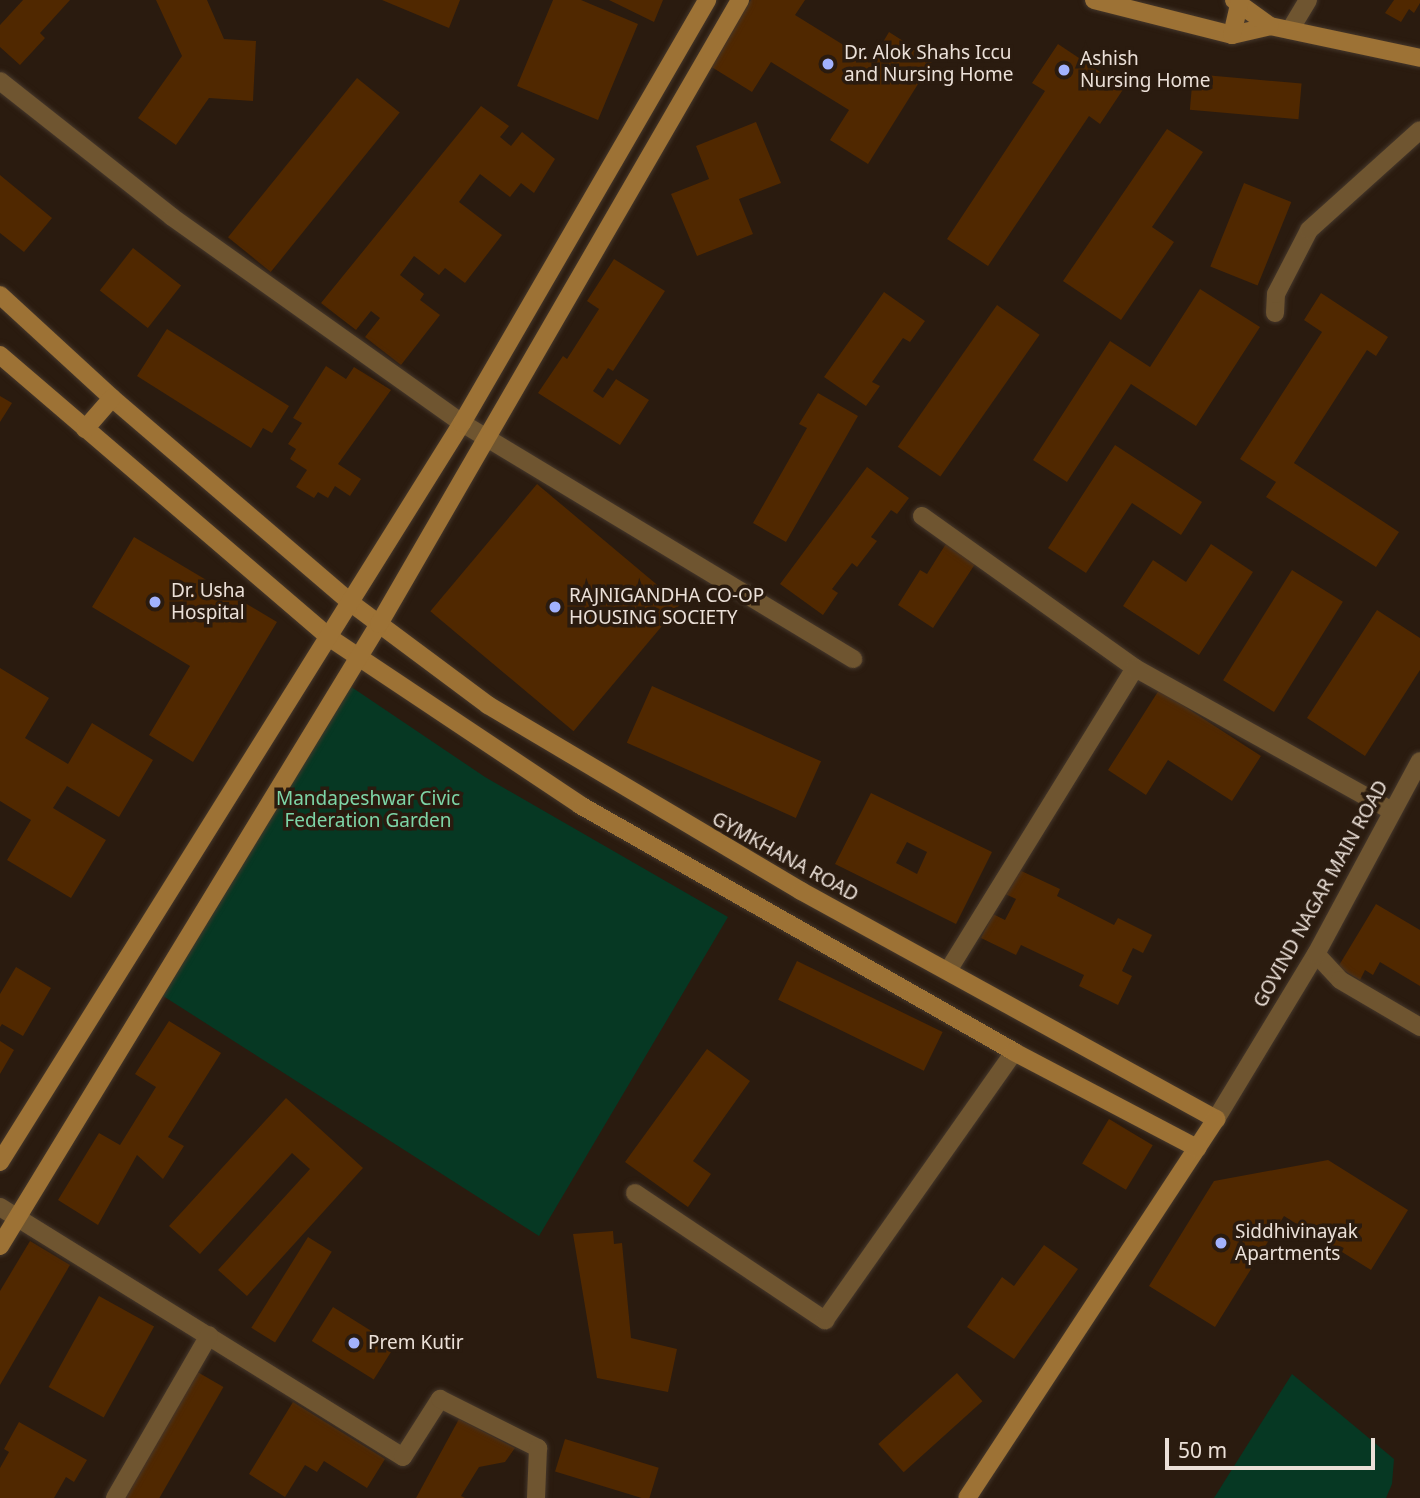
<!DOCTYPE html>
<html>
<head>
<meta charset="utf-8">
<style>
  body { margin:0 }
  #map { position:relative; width:1420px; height:1498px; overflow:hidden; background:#2a1b0f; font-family:"Noto Sans",sans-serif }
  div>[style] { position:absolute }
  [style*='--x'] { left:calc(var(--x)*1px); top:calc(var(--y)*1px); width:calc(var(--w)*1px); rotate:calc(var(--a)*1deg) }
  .green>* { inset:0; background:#063823 }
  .building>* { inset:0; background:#502800; transform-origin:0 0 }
  .roads { filter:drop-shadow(0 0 2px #45372b) drop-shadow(0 0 2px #45372b) }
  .street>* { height:18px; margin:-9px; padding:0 9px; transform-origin:9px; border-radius:9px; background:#6f5530 }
  .secondary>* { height:18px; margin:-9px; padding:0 9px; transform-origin:9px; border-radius:9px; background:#9d7235 }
  .dots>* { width:19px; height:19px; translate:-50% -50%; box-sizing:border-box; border:4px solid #2a1b0f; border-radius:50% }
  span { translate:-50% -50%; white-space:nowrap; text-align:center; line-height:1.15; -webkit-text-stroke:7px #2a1b0f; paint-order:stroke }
  .poi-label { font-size:19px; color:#ebe0d8 }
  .left { translate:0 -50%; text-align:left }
  .park-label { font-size:19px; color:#7dd5a7 }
  .street-label { font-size:19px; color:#ebe0d8 }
  .scale { position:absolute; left:1165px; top:1438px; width:210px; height:32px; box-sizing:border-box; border:4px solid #ebe0d8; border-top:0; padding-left:9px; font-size:21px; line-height:24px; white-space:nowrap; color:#ebe0d8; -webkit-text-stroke:5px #2a1b0f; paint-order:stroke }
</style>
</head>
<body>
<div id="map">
  <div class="green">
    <i style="clip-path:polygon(347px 684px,485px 777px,728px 917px,539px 1236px,160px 994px)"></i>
    <i style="clip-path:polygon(1292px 1374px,1394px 1459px,1392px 1484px,1386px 1498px,1214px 1498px)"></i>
  </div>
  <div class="building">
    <i style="clip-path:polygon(23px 0,70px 0,40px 33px,45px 38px,20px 65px,0 47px,0 25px)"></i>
    <i style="clip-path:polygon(156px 0,207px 0,224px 39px,256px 41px,253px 101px,209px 98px,176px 145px,138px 118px,182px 56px)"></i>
    <i style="clip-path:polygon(382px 0,460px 0,449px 28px)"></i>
    <i style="clip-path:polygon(553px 0,581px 0,638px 24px,598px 120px,517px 86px)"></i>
    <i style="clip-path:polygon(609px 0,663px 0,654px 22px)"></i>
    <i style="clip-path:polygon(751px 0,805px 0,795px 15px,871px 62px,889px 32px,933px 60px,868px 164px,830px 140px,849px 110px,771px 62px,752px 92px,710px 66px)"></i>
    <i style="clip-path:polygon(1394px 0,1420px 0,1420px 3px,1414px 13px,1409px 9px,1401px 22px,1385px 13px)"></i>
    <i style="clip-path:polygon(1058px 44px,1124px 88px,1100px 124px,1089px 116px,988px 266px,947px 239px,1045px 91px,1032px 83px)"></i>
    <i style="left:1193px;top:74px;width:109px;height:36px;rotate:5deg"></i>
    <i style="left:357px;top:78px;width:55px;height:205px;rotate:39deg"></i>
    <i style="clip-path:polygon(481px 106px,509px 126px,500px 137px,511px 146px,522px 132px,555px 159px,534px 193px,521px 183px,510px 197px,480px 174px,459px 202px,502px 235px,465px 283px,445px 268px,439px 275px,414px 256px,400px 275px,424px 294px,420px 300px,440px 315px,401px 365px,365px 337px,380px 318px,371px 311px,356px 330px,321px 303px)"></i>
    <i style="clip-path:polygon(756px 122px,781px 183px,739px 199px,753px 234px,697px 256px,671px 194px,709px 179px,696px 146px)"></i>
    <i style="clip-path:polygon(1167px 129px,1203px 152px,1152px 227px,1174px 242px,1121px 320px,1063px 281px)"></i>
    <i style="clip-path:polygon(0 175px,52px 218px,24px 252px,0 233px)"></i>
    <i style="left:1244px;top:183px;width:51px;height:90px;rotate:22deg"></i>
    <i style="left:133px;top:248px;width:61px;height:54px;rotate:38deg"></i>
    <i style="clip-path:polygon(614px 259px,665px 291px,613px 371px,608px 368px,593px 391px,603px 398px,616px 379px,649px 400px,620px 445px,538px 393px,563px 356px,567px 359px,599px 309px,587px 301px)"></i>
    <i style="clip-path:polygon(1200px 289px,1260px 327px,1196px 426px,1131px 384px,1067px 482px,1033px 460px,1110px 341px,1150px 367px)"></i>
    <i style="clip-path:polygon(884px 292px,925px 321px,910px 342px,903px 338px,872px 382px,880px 386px,866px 406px,824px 377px)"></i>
    <i style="clip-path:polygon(1321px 293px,1388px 337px,1376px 356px,1367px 350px,1294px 463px,1399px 532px,1376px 567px,1266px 497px,1276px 482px,1240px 459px,1322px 332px,1304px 320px)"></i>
    <i style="left:997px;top:305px;width:52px;height:173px;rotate:35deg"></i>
    <i style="clip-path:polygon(167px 329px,289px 406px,272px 433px,263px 428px,251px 448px,137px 376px)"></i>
    <i style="clip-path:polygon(326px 366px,346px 379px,354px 367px,391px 390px,338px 464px,361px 479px,350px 496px,335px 486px,328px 498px,318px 492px,314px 498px,296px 487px,307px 470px,290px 459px,296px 449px,288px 444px,302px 423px,293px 418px)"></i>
    <i style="clip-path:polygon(818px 393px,858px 416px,786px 542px,753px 523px,807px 428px,799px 424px)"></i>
    <i style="clip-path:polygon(0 396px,12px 403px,0 422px)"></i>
    <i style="clip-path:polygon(1115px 445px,1202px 502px,1181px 535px,1132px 503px,1086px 573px,1048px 548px)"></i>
    <i style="clip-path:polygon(867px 467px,909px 498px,897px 514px,891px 510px,871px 537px,877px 541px,857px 567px,852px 563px,832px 589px,838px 593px,823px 615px,780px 584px)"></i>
    <i style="left:537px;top:484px;width:187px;height:166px;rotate:40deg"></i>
    <i style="clip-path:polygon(134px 537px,277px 622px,193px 762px,149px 735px,190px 666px,92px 607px)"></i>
    <i style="clip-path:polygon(949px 539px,979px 558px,933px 628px,898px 605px,920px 570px,927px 574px)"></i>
    <i style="clip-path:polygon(1211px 544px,1253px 572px,1199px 655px,1123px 606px,1153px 560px,1186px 582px)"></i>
    <i style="left:1292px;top:570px;width:60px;height:130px;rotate:32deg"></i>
    <i style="clip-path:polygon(1377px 610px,1420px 638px,1420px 670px,1365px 756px,1307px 718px)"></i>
    <i style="clip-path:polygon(0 668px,49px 698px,25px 738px,68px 764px,92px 723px,153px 760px,119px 817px,67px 786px,53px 808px,106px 840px,71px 898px,7px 860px,31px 820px,0 801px)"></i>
    <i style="left:652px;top:686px;width:185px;height:62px;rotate:24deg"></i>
    <i style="clip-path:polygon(1159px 690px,1261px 756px,1232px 801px,1168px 760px,1146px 795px,1108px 770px)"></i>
    <i style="clip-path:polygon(evenodd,871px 793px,992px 852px,956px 924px,835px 864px,871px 793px,907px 842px,927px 852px,917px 874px,896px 863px,907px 842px)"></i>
    <i style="clip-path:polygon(1015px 868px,1060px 889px,1057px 896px,1114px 925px,1118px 918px,1152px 935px,1143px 953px,1133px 948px,1122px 971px,1132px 976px,1118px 1005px,1079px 986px,1084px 975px,1021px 945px,1016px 955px,981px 938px,993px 914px,1005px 920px,1016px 899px,1003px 893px)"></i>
    <i style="clip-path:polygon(1376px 904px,1420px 930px,1420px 986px,1380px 962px,1373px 975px,1365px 970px,1360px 980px,1338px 967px)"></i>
    <i style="left:797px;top:961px;width:162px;height:43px;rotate:26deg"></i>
    <i style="clip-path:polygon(16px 967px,51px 988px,23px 1036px,2px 1024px,0 1027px,0 994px)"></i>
    <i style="clip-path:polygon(169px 1021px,221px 1053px,168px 1137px,184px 1146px,163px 1179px,137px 1155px,98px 1225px,58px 1200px,99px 1133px,120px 1145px,156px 1087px,135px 1074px)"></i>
    <i style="clip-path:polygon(0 1041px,14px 1050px,0 1074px)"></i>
    <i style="clip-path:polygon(707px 1049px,750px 1081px,693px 1161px,711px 1174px,688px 1207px,625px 1162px)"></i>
    <i style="clip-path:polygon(286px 1098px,363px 1168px,247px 1296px,218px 1270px,310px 1169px,292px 1153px,200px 1254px,169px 1226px)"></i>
    <i style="left:1109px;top:1119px;width:51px;height:52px;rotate:31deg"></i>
    <i style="clip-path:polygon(1328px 1160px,1408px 1210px,1371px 1270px,1284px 1216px,1215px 1327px,1149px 1286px,1214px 1181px)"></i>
    <i style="clip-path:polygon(613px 1231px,614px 1244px,622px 1243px,631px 1338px,677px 1349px,668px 1392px,597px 1378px,573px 1234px)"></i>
    <i style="left:308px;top:1237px;width:28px;height:107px;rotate:32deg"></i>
    <i style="clip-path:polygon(30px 1241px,70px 1265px,0 1385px,0 1291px)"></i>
    <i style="clip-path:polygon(1044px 1245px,1078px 1269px,1014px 1359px,967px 1327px,1002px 1277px,1014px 1286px)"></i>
    <i style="left:99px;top:1296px;width:63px;height:104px;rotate:29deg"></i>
    <i style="left:333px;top:1307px;width:73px;height:40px;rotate:32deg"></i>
    <i style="left:194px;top:1370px;width:34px;height:149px;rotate:30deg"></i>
    <i style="left:957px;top:1373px;width:38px;height:106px;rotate:48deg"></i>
    <i style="clip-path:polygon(293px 1402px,385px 1459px,367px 1488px,324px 1461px,317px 1472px,305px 1465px,285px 1497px,249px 1474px)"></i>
    <i style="clip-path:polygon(459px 1419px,515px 1448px,505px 1462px,479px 1467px,461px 1496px,465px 1498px,416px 1498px)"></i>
    <i style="clip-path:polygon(19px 1422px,87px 1460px,74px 1482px,66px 1477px,54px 1498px,0 1498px,0 1468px,9px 1452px,4px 1449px)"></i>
    <i style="left:565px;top:1439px;width:98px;height:34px;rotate:17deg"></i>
  </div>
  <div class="roads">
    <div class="street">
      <i style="--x:1290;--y:30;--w:35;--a:-59"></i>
      <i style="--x:0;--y:81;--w:219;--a:38.3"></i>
      <i style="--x:172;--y:217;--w:356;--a:35.4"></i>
      <i style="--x:462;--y:423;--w:457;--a:31.1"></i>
      <i style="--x:1275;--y:313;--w:19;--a:-87"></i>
      <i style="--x:1276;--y:294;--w:72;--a:-62.7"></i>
      <i style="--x:1309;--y:230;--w:149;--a:-42"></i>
      <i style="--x:922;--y:516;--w:262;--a:35.5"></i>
      <i style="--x:1135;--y:668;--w:356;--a:121.7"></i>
      <i style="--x:1135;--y:668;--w:292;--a:29.1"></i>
      <i style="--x:1316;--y:954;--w:35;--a:47"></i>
      <i style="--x:1340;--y:980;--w:93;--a:30.4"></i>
      <i style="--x:1216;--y:1119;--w:193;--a:-58.8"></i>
      <i style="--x:1316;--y:954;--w:219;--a:-61.7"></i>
      <i style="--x:635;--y:1193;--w:229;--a:33.8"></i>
      <i style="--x:825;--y:1320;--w:328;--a:-54.8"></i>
      <i style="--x:0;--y:1207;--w:474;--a:31.8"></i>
      <i style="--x:403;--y:1457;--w:69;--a:-57.5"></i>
      <i style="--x:440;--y:1399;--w:110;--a:26.6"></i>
      <i style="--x:538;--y:1448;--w:50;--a:92.3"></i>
      <i style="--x:115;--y:1498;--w:188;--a:-60"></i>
    </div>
    <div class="secondary">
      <i style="--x:1094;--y:0;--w:142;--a:14.2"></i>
      <i style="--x:1232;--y:35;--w:39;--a:-13"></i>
      <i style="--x:1270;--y:26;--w:153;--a:12"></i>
      <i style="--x:1234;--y:0;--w:44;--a:35.8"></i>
      <i style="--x:1232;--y:35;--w:35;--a:-77"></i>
      <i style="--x:0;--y:295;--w:152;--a:42.6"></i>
      <i style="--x:112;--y:398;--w:315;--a:40.6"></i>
      <i style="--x:351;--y:603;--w:171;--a:36.7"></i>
      <i style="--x:488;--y:705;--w:364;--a:30.7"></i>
      <i style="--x:801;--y:891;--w:474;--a:28.8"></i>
      <i style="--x:1216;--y:1119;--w:453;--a:123.3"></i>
      <i style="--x:0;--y:355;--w:435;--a:40.6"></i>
      <i style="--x:330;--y:638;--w:301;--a:33.7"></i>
      <i style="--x:580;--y:805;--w:499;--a:29.6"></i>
      <i style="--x:1014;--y:1052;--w:207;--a:27.7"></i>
      <i style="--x:85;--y:429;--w:41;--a:-48.9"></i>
      <i style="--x:0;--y:1162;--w:872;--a:-57.99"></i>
      <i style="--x:462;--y:423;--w:489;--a:-59.9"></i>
      <i style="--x:0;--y:1246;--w:728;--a:-58.65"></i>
      <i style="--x:379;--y:624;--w:721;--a:-59.95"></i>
    </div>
  </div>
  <div class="dots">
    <i style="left:828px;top:64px;background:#a2b2fd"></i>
    <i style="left:1064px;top:70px;background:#a2b2fd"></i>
    <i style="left:155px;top:602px;background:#a2b2fd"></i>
    <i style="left:555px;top:607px;background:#a2b2fd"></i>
    <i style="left:1221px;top:1243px;background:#a2b2fd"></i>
    <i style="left:354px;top:1343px;background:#a2b2fd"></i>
  </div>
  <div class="poi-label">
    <span class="left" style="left:844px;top:64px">Dr. Alok Shahs Iccu<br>and Nursing Home</span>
    <span class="left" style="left:1080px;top:70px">Ashish<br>Nursing Home</span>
    <span class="left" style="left:171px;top:602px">Dr. Usha<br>Hospital</span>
    <span class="left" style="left:569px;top:607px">RAJNIGANDHA CO-OP<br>HOUSING SOCIETY</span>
    <span class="left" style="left:1235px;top:1243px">Siddhivinayak<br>Apartments</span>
    <span class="left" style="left:368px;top:1343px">Prem Kutir</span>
  </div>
  <div class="park-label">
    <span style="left:368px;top:810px">Mandapeshwar Civic<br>Federation Garden</span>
  </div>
  <div class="street-label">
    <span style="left:785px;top:857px;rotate:29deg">GYMKHANA ROAD</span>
    <span style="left:1321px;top:894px;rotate:-61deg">GOVIND NAGAR MAIN ROAD</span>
  </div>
  <div class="scale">50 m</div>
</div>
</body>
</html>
